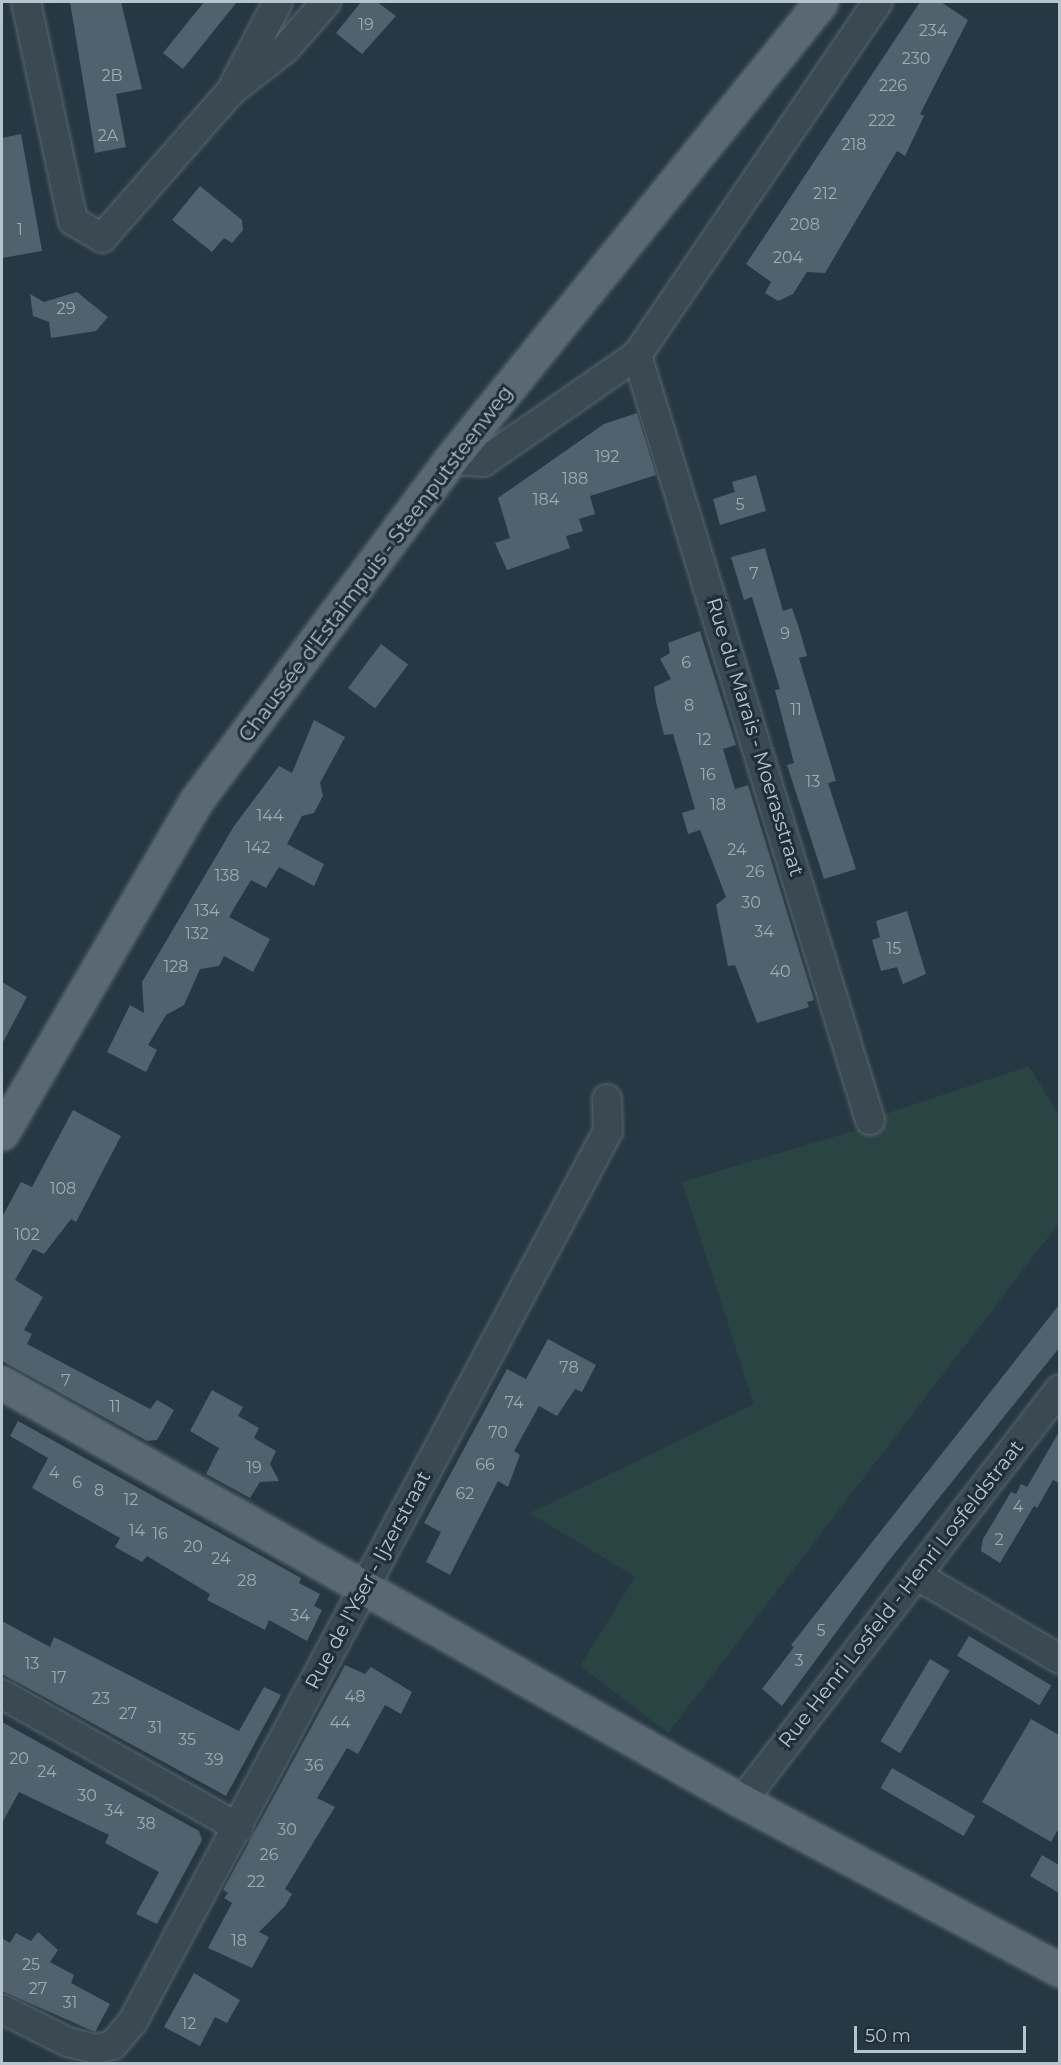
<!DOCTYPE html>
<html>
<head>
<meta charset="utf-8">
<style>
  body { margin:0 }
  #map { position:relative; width:1061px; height:2065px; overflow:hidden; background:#263843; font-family:Montserrat,sans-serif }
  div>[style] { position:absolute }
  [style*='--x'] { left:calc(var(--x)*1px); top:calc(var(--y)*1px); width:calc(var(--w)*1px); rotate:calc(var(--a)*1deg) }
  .green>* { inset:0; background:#294443 }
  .building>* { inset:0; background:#4f626e; transform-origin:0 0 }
  .roads { filter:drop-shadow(0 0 2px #596770) drop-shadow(0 0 2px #596770) }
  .minor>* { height:28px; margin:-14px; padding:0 14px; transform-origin:14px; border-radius:14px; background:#3b4953 }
  .major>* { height:33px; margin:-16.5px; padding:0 16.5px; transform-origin:16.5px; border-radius:16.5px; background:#596873 }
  span { translate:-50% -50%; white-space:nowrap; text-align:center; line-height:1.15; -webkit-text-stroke:6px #1f2e38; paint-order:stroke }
  .number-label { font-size:16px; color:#9eacb5 }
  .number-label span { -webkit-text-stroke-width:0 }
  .street-label { font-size:20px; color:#b8c4cd }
  .frame { position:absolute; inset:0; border:3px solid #b8c4cd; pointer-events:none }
  .scale { position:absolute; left:854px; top:2026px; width:172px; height:27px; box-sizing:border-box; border:3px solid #b8c4cd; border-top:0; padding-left:8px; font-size:18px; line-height:21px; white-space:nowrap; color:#b8c4cd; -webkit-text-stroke:4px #1f2e38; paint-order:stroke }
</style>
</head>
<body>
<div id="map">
  <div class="green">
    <i style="clip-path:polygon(1029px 1066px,1059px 1115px,1059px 1223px,668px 1733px,580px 1666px,635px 1577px,530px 1513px,754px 1404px,682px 1182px,860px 1129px,879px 1116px)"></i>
  </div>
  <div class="building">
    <i style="clip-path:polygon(70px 2px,121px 2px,142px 89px,116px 94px,126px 147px,95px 153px)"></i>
    <i style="clip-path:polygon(204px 2px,237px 2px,183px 69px,163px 53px)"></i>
    <i style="clip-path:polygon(361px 2px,377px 2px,396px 16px,362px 54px,336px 33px)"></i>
    <i style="clip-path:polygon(920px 2px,941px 2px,968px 20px,920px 114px,924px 116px,905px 156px,897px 151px,825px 273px,807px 272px,793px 294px,778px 301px,765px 293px,771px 282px,746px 264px)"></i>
    <i style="clip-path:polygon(21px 134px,42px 251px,2px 258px,2px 138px)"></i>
    <i style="clip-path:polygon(200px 186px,242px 220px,243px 230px,232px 243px,224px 238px,212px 252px,172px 220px)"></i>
    <i style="clip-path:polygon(77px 292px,108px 317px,96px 331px,51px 338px,49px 322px,33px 316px,30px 294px,44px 302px)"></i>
    <i style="clip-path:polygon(637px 413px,656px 475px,590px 496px,595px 514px,579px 519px,583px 531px,566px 536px,570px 548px,507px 570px,495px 543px,510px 538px,498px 498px,604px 424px)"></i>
    <i style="clip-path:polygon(756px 475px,766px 511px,720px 525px,713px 499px,735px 492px,732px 482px)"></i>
    <i style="clip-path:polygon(765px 548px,783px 611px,792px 608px,799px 628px,807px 656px,799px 658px,836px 781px,828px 783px,856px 869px,824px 879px,787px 765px,794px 763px,775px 690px,780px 689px,752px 597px,744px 600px,731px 557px)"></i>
    <i style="clip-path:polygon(700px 631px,736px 745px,723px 749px,735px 789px,748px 785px,814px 1000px,807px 1002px,809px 1007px,757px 1023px,735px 965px,728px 966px,716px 905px,726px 897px,700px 830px,688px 834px,682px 813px,695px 809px,673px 734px,664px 735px,656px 702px,654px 687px,671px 679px,660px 659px,670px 653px,668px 643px)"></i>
    <i style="left:381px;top:644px;width:34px;height:55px;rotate:37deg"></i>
    <i style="clip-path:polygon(314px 720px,345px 737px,320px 783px,323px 796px,314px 813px,302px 816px,287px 844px,324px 864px,314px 886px,279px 867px,266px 888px,251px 880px,229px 917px,270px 939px,253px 972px,224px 956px,219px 966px,200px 969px,184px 1005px,166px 1015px,148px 1045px,157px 1050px,146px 1072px,107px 1052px,130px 1005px,144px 1013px,142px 982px,234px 826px,279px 766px,292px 773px)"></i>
    <i style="clip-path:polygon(907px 911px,926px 974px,903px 984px,897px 967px,881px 971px,872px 940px,880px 937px,876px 921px)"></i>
    <i style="clip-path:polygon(2px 982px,27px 997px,2px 1044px)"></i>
    <i style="clip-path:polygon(73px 1110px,121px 1136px,76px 1222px,71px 1219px,44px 1254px,33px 1249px,15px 1280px,43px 1297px,24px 1330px,32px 1334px,27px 1344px,150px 1409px,157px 1400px,174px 1410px,157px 1440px,147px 1441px,2px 1361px,2px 1217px,21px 1182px,32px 1187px)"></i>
    <i style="clip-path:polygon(1059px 1305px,1059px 1348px,887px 1563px,782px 1706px,762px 1689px,794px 1647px,791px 1645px)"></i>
    <i style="clip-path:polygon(548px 1339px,596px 1365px,582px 1392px,575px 1389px,557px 1416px,539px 1406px,514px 1451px,520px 1455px,508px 1487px,498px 1481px,450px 1575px,426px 1562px,441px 1532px,424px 1523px,507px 1369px,526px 1379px)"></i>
    <i style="clip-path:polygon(212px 1390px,243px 1407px,238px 1416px,259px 1428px,254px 1438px,276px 1451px,270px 1464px,279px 1481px,260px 1482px,250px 1498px,206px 1474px,219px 1448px,190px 1431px)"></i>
    <i style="clip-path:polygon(18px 1421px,301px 1578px,299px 1583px,320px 1594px,314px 1606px,322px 1610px,307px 1641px,269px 1620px,265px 1630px,207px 1600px,210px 1594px,147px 1556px,142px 1562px,115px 1547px,120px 1538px,32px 1488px,48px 1458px,10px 1436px)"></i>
    <i style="clip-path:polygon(1059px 1432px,1059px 1483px,1053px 1480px,1037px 1508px,1034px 1506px,1000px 1563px,981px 1551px,983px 1539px,1011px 1492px,1016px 1494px,1021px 1484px,1027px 1487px)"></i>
    <i style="clip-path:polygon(2px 1621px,50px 1647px,54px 1637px,239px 1731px,264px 1687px,281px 1695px,226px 1796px,2px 1674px)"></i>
    <i style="left:969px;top:1636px;width:96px;height:23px;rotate:31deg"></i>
    <i style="left:930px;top:1659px;width:23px;height:96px;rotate:31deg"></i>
    <i style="clip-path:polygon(345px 1665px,365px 1674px,371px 1667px,412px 1692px,401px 1714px,385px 1705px,358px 1754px,347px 1748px,317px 1798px,335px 1807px,285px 1889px,292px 1894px,285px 1906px,259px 1932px,269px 1937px,252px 1968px,208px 1948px,232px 1903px,224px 1898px,228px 1893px,223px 1890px)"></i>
    <i style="clip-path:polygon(1031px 1719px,1059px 1735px,1059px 1828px,1051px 1842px,982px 1802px)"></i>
    <i style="clip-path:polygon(2px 1722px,199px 1831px,202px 1840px,157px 1924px,136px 1914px,159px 1872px,105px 1843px,109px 1835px,19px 1792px,2px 1823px)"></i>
    <i style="left:892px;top:1768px;width:96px;height:23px;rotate:30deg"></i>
    <i style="clip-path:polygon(1042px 1855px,1059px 1865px,1059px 1893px,1030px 1876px)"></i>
    <i style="clip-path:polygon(38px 1932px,58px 1950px,50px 1962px,74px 1975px,71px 1983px,110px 2004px,95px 2032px,2px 1991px,2px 1938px,10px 1943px,16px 1933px,31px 1941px)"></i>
    <i style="clip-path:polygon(194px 1973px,240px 2000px,227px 2023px,215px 2017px,200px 2046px,164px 2027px)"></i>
  </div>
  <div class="roads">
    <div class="minor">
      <i style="--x:26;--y:2;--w:224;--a:77.9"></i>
      <i style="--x:73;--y:221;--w:34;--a:30"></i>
      <i style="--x:102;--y:238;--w:196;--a:-48.7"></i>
      <i style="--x:231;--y:91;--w:70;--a:-38"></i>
      <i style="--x:286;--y:48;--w:61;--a:-49"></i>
      <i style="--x:236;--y:81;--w:89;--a:-62"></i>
      <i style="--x:637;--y:355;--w:800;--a:73.06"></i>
      <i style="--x:450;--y:460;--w:33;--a:3"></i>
      <i style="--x:483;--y:462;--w:188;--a:-34.8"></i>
      <i style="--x:637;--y:355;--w:427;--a:-55.7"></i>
      <i style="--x:916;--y:1575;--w:167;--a:30.3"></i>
      <i style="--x:2;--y:1694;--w:272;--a:29.5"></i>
      <i style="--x:742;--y:1801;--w:520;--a:-52.34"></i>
      <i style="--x:2;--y:2009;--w:74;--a:26.6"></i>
      <i style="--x:68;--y:2042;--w:29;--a:14"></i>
      <i style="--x:96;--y:2049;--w:17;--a:-13"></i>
      <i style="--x:113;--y:2045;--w:31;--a:-50"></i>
      <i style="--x:133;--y:2021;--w:1009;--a:-61.91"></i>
      <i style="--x:608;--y:1131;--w:32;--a:-92"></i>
    </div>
    <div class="major">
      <i style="--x:2;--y:1133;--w:385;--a:-59.7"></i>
      <i style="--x:196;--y:801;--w:425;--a:-53.3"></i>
      <i style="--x:450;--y:460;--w:589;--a:-50.99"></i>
      <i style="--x:2;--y:1383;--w:850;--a:29.46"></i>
      <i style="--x:742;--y:1801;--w:360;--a:28"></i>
    </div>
  </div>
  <div class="number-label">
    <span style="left:366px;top:25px">19</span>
    <span style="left:933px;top:31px">234</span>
    <span style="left:916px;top:59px">230</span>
    <span style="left:112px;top:76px">2B</span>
    <span style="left:893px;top:86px">226</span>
    <span style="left:882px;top:121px">222</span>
    <span style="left:108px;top:136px">2A</span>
    <span style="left:854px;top:145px">218</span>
    <span style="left:825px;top:194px">212</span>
    <span style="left:805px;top:225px">208</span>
    <span style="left:20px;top:230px">1</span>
    <span style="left:788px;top:258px">204</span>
    <span style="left:66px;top:309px">29</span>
    <span style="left:607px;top:457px">192</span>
    <span style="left:575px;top:479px">188</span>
    <span style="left:546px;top:500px">184</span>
    <span style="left:740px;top:505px">5</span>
    <span style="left:754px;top:574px">7</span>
    <span style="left:785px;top:634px">9</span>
    <span style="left:686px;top:663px">6</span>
    <span style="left:689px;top:706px">8</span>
    <span style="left:796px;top:710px">11</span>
    <span style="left:704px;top:740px">12</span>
    <span style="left:708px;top:775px">16</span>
    <span style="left:813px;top:782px">13</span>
    <span style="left:718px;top:805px">18</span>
    <span style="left:270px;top:816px">144</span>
    <span style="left:258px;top:848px">142</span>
    <span style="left:737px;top:850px">24</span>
    <span style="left:755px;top:872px">26</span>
    <span style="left:227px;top:876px">138</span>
    <span style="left:751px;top:903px">30</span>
    <span style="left:207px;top:911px">134</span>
    <span style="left:764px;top:932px">34</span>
    <span style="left:197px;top:934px">132</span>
    <span style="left:894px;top:949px">15</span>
    <span style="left:176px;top:967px">128</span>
    <span style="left:780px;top:972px">40</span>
    <span style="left:63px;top:1189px">108</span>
    <span style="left:27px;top:1235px">102</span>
    <span style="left:569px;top:1368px">78</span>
    <span style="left:66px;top:1381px">7</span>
    <span style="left:514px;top:1403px">74</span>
    <span style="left:115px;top:1407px">11</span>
    <span style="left:498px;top:1433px">70</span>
    <span style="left:485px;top:1465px">66</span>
    <span style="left:254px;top:1468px">19</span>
    <span style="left:54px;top:1473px">4</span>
    <span style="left:77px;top:1483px">6</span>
    <span style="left:99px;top:1491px">8</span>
    <span style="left:465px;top:1494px">62</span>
    <span style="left:131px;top:1500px">12</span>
    <span style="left:1018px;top:1507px">4</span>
    <span style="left:137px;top:1531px">14</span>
    <span style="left:160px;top:1534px">16</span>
    <span style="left:999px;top:1540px">2</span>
    <span style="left:193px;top:1547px">20</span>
    <span style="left:221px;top:1559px">24</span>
    <span style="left:247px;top:1581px">28</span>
    <span style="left:300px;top:1616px">34</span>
    <span style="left:821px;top:1631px">5</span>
    <span style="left:799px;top:1661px">3</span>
    <span style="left:32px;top:1664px">13</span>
    <span style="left:59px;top:1678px">17</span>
    <span style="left:355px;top:1697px">48</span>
    <span style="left:101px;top:1699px">23</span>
    <span style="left:128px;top:1714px">27</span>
    <span style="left:340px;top:1723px">44</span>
    <span style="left:155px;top:1728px">31</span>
    <span style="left:187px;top:1740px">35</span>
    <span style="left:19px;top:1759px">20</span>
    <span style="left:214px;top:1760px">39</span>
    <span style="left:314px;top:1766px">36</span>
    <span style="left:47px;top:1772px">24</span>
    <span style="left:87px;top:1796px">30</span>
    <span style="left:114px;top:1811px">34</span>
    <span style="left:146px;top:1824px">38</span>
    <span style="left:287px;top:1830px">30</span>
    <span style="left:269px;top:1855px">26</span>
    <span style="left:256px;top:1882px">22</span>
    <span style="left:239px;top:1941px">18</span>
    <span style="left:31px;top:1965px">25</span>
    <span style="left:38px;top:1989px">27</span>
    <span style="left:70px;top:2003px">31</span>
    <span style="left:189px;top:2024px">12</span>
  </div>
  <div class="street-label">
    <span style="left:376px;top:564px;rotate:-53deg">Chaussée d'Estaimpuis - Steenputsteenweg</span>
    <span style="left:755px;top:737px;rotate:73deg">Rue du Marais - Moerasstraat</span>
    <span style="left:368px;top:1580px;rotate:-62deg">Rue de l'Yser - Ijzerstraat</span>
    <span style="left:901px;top:1594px;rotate:-52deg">Rue Henri Losfeld - Henri Losfeldstraat</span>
  </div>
  <div class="frame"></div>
  <div class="scale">50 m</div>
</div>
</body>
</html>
